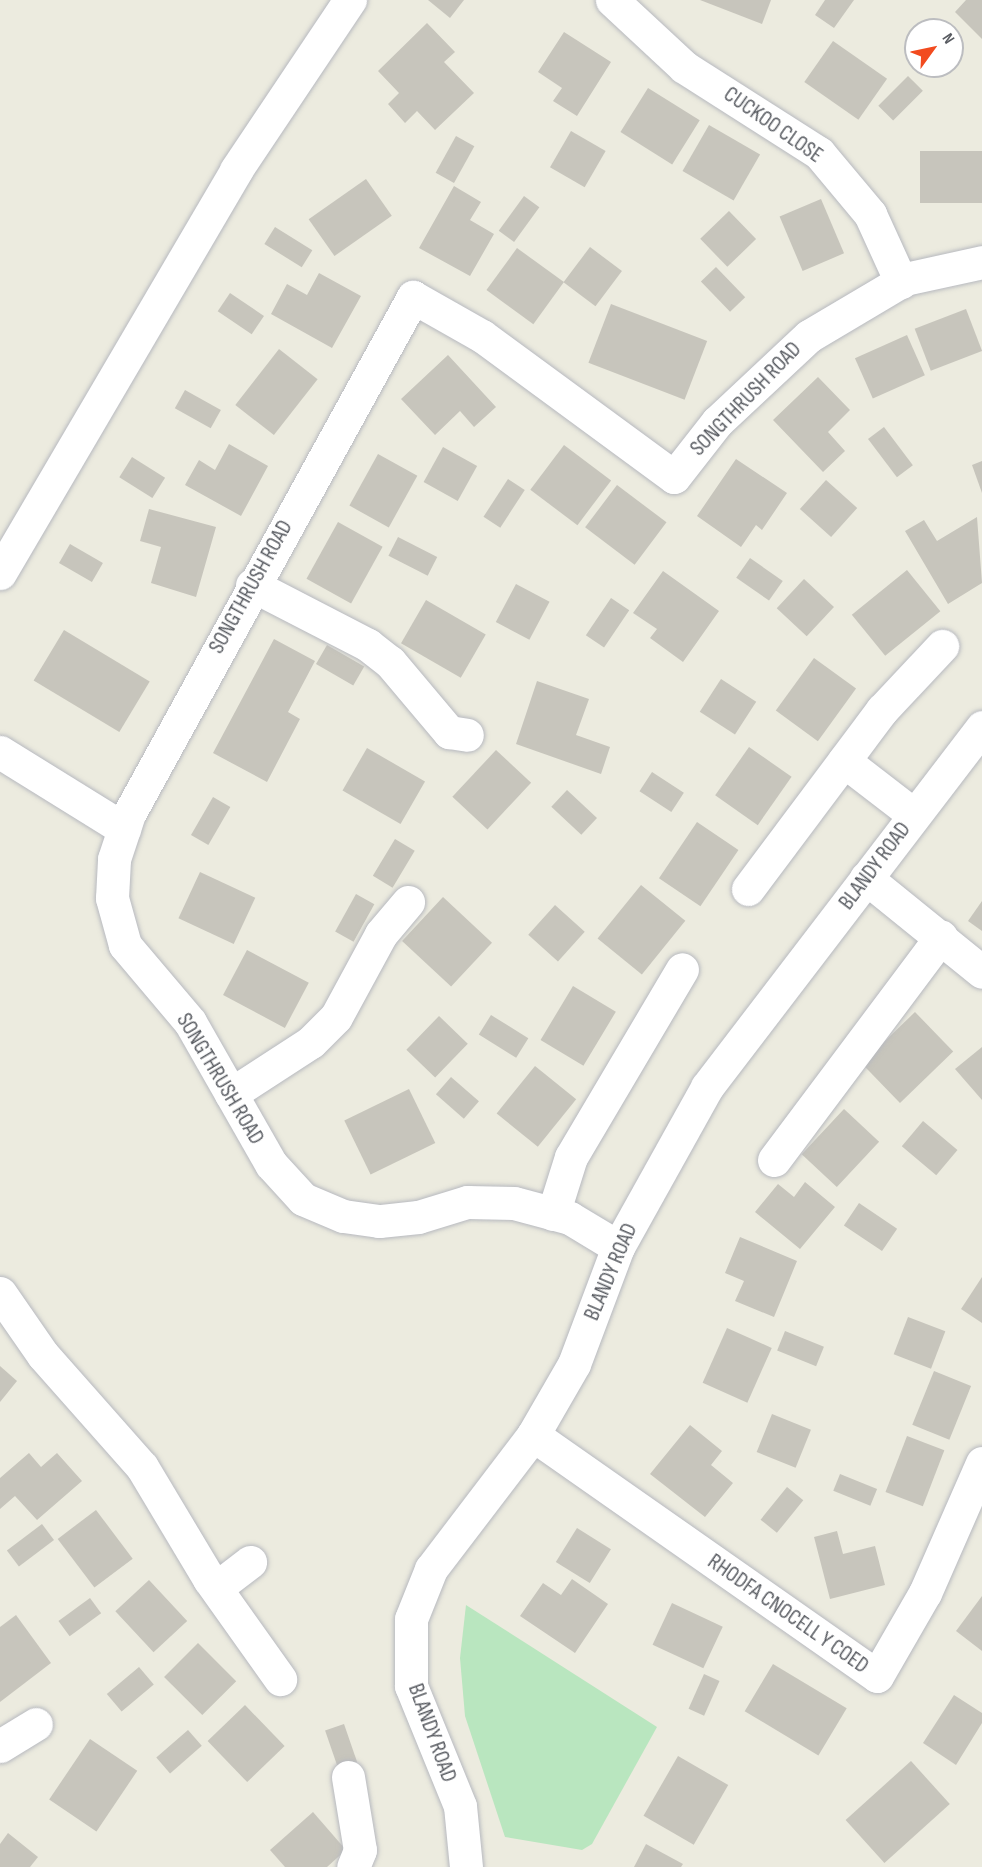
<!DOCTYPE html>
<html>
<head>
<meta charset="utf-8">
<style>
  body { margin:0 }
  #map { position:relative; width:982px; height:1867px; overflow:hidden; background:#ecebdf; font-family:"Sofia Sans Condensed",sans-serif }
  div>[style] { position:absolute }
  [style*='--x'] { left:calc(var(--x)*1px); top:calc(var(--y)*1px); width:calc(var(--w)*1px); rotate:calc(var(--a)*1deg) }
  .green>* { inset:0; background:#b9e6bf }
  .building>* { inset:0; background:#c7c5bc; transform-origin:0 0 }
  .roads { filter:drop-shadow(0 0 2px #b7b9bf) drop-shadow(0 0 2px #b7b9bf) }
  .minor>* { height:33px; margin:-16.5px; padding:0 16.5px; transform-origin:16.5px; border-radius:16.5px; background:#fff }
  span { translate:-50% -50%; white-space:nowrap; text-align:center; line-height:1.15; -webkit-text-stroke:5px #fff; paint-order:stroke }
  .street-label { font-size:22px; color:#585b61 }
  .north { position:absolute; left:904px; top:18px; width:60px; height:60px; box-sizing:border-box; background:#fff; border:2px solid #bcbdc0; border-radius:50%; rotate:57deg; font-size:16px; font-weight:700; line-height:24px; text-align:center; color:#585b61 }
  .north::after { content:''; display:block; margin:auto; width:21px; height:27px; background:#f24b1f; clip-path:polygon(50% 0,100% 100%,50% 72%,0 100%) }
</style>
</head>
<body>
<div id="map">
  <div class="green">
    <i style="clip-path:polygon(466px 1605px,657px 1727px,592px 1844px,582px 1850px,505px 1837px,465px 1716px,460px 1658px)"></i>
  </div>
  <div class="building">
    <i style="clip-path:polygon(428px 0,464px 0,450px 18px)"></i>
    <i style="clip-path:polygon(700px 0,771px 0,762px 24px)"></i>
    <i style="clip-path:polygon(825px 0,854px 0,834px 28px,815px 15px)"></i>
    <i style="clip-path:polygon(966px 0,982px 0,982px 39px,955px 12px)"></i>
    <i style="clip-path:polygon(427px 23px,455px 52px,444px 62px,474px 93px,435px 130px,417px 111px,405px 123px,388px 104px,399px 93px,378px 71px)"></i>
    <i style="clip-path:polygon(564px 32px,611px 62px,577px 116px,553px 101px,562px 88px,538px 72px)"></i>
    <i style="left:833px;top:41px;width:66px;height:50px;rotate:35deg"></i>
    <i style="left:908px;top:76px;width:21px;height:42px;rotate:45deg"></i>
    <i style="left:648px;top:88px;width:61px;height:52px;rotate:32deg"></i>
    <i style="left:709px;top:125px;width:59px;height:53px;rotate:30deg"></i>
    <i style="left:571px;top:131px;width:40px;height:42px;rotate:30deg"></i>
    <i style="left:456px;top:136px;width:21px;height:42px;rotate:29deg"></i>
    <i style="left:982px;top:151px;width:52px;height:62px;rotate:90deg"></i>
    <i style="left:366px;top:179px;width:45px;height:70px;rotate:55deg"></i>
    <i style="clip-path:polygon(454px 186px,481px 202px,470px 220px,494px 234px,470px 276px,419px 248px)"></i>
    <i style="left:524px;top:196px;width:19px;height:43px;rotate:36deg"></i>
    <i style="left:821px;top:199px;width:59px;height:45px;rotate:67deg"></i>
    <i style="left:729px;top:211px;width:39px;height:40px;rotate:46deg"></i>
    <i style="left:275px;top:227px;width:44px;height:20px;rotate:32deg"></i>
    <i style="left:590px;top:247px;width:40px;height:44px;rotate:37deg"></i>
    <i style="left:517px;top:248px;width:58px;height:52px;rotate:36deg"></i>
    <i style="left:716px;top:267px;width:42px;height:21px;rotate:46deg"></i>
    <i style="clip-path:polygon(319px 273px,361px 296px,332px 348px,271px 314px,287px 284px,307px 295px)"></i>
    <i style="left:230px;top:293px;width:41px;height:22px;rotate:34deg"></i>
    <i style="left:611px;top:304px;width:103px;height:63px;rotate:21deg"></i>
    <i style="left:966px;top:309px;width:45px;height:55px;rotate:69deg"></i>
    <i style="left:907px;top:335px;width:44px;height:57px;rotate:66deg"></i>
    <i style="left:279px;top:349px;width:49px;height:71px;rotate:38deg"></i>
    <i style="clip-path:polygon(448px 355px,496px 407px,474px 427px,460px 411px,435px 435px,401px 399px)"></i>
    <i style="clip-path:polygon(818px 377px,850px 410px,828px 432px,845px 451px,823px 472px,773px 420px)"></i>
    <i style="left:185px;top:390px;width:41px;height:21px;rotate:29deg"></i>
    <i style="left:884px;top:427px;width:48px;height:20px;rotate:53deg"></i>
    <i style="clip-path:polygon(229px 444px,268px 466px,241px 516px,185px 485px,199px 460px,215px 470px)"></i>
    <i style="left:564px;top:445px;width:59px;height:56px;rotate:37deg"></i>
    <i style="left:443px;top:447px;width:39px;height:40px;rotate:29deg"></i>
    <i style="left:378px;top:454px;width:45px;height:59px;rotate:29deg"></i>
    <i style="left:132px;top:457px;width:39px;height:24px;rotate:32deg"></i>
    <i style="clip-path:polygon(736px 459px,787px 493px,762px 530px,756px 525px,741px 547px,697px 516px)"></i>
    <i style="clip-path:polygon(982px 461px,982px 493px,972px 465px)"></i>
    <i style="left:508px;top:479px;width:20px;height:45px;rotate:33deg"></i>
    <i style="left:826px;top:480px;width:42px;height:39px;rotate:42deg"></i>
    <i style="left:617px;top:485px;width:62px;height:53px;rotate:37deg"></i>
    <i style="clip-path:polygon(149px 509px,216px 527px,196px 597px,151px 583px,161px 547px,140px 541px)"></i>
    <i style="clip-path:polygon(977px 517px,982px 583px,948px 604px,905px 531px,924px 520px,937px 541px)"></i>
    <i style="left:338px;top:522px;width:51px;height:65px;rotate:29deg"></i>
    <i style="left:398px;top:537px;width:44px;height:21px;rotate:27deg"></i>
    <i style="left:70px;top:544px;width:38px;height:22px;rotate:30deg"></i>
    <i style="left:750px;top:558px;width:40px;height:24px;rotate:35deg"></i>
    <i style="left:907px;top:570px;width:53px;height:71px;rotate:51deg"></i>
    <i style="clip-path:polygon(663px 571px,719px 611px,683px 662px,650px 638px,657px 629px,633px 613px)"></i>
    <i style="left:804px;top:579px;width:41px;height:40px;rotate:43deg"></i>
    <i style="left:516px;top:584px;width:38px;height:43px;rotate:28deg"></i>
    <i style="left:611px;top:598px;width:22px;height:45px;rotate:34deg"></i>
    <i style="left:426px;top:600px;width:69px;height:50px;rotate:30deg"></i>
    <i style="left:64px;top:630px;width:100px;height:59px;rotate:31deg"></i>
    <i style="clip-path:polygon(274px 639px,315px 661px,288px 712px,300px 719px,267px 782px,213px 753px)"></i>
    <i style="left:327px;top:645px;width:43px;height:22px;rotate:30deg"></i>
    <i style="left:814px;top:658px;width:52px;height:65px;rotate:36deg"></i>
    <i style="left:721px;top:679px;width:42px;height:39px;rotate:33deg"></i>
    <i style="clip-path:polygon(537px 681px,589px 699px,576px 735px,610px 747px,601px 774px,516px 744px)"></i>
    <i style="left:749px;top:747px;width:52px;height:59px;rotate:35deg"></i>
    <i style="left:367px;top:748px;width:67px;height:49px;rotate:30deg"></i>
    <i style="left:496px;top:750px;width:48px;height:64px;rotate:43deg"></i>
    <i style="left:652px;top:772px;width:38px;height:23px;rotate:33deg"></i>
    <i style="left:567px;top:790px;width:41px;height:23px;rotate:43deg"></i>
    <i style="left:213px;top:797px;width:20px;height:44px;rotate:30deg"></i>
    <i style="left:697px;top:822px;width:50px;height:68px;rotate:34deg"></i>
    <i style="left:395px;top:839px;width:23px;height:43px;rotate:31deg"></i>
    <i style="left:200px;top:872px;width:61px;height:51px;rotate:25deg"></i>
    <i style="left:641px;top:885px;width:57px;height:69px;rotate:39deg"></i>
    <i style="left:356px;top:894px;width:21px;height:43px;rotate:29deg"></i>
    <i style="left:443px;top:897px;width:67px;height:60px;rotate:43deg"></i>
    <i style="clip-path:polygon(982px 901px,982px 931px,968px 921px)"></i>
    <i style="left:555px;top:905px;width:40px;height:40px;rotate:42deg"></i>
    <i style="left:247px;top:950px;width:70px;height:51px;rotate:28deg"></i>
    <i style="left:573px;top:986px;width:50px;height:63px;rotate:31deg"></i>
    <i style="left:915px;top:1012px;width:55px;height:74px;rotate:46deg"></i>
    <i style="left:491px;top:1015px;width:44px;height:23px;rotate:32deg"></i>
    <i style="left:439px;top:1016px;width:40px;height:47px;rotate:44deg"></i>
    <i style="clip-path:polygon(982px 1047px,982px 1100px,955px 1069px)"></i>
    <i style="left:535px;top:1066px;width:53px;height:61px;rotate:39deg"></i>
    <i style="left:451px;top:1077px;width:37px;height:23px;rotate:41deg"></i>
    <i style="left:409px;top:1089px;width:60px;height:72px;rotate:64deg"></i>
    <i style="left:844px;top:1109px;width:48px;height:62px;rotate:43deg"></i>
    <i style="left:923px;top:1121px;width:45px;height:33px;rotate:40deg"></i>
    <i style="clip-path:polygon(805px 1182px,835px 1207px,800px 1249px,755px 1212px,778px 1184px,794px 1197px)"></i>
    <i style="left:859px;top:1203px;width:46px;height:27px;rotate:34deg"></i>
    <i style="clip-path:polygon(740px 1237px,797px 1261px,774px 1317px,735px 1301px,744px 1281px,725px 1273px)"></i>
    <i style="clip-path:polygon(982px 1277px,982px 1323px,961px 1309px)"></i>
    <i style="left:908px;top:1317px;width:40px;height:40px;rotate:21deg"></i>
    <i style="left:727px;top:1328px;width:49px;height:60px;rotate:24deg"></i>
    <i style="left:785px;top:1331px;width:42px;height:21px;rotate:22deg"></i>
    <i style="clip-path:polygon(0 1366px,17px 1381px,0 1402px)"></i>
    <i style="left:934px;top:1371px;width:40px;height:58px;rotate:22deg"></i>
    <i style="left:772px;top:1414px;width:42px;height:41px;rotate:22deg"></i>
    <i style="clip-path:polygon(690px 1425px,722px 1451px,711px 1465px,733px 1483px,705px 1517px,650px 1474px)"></i>
    <i style="left:907px;top:1436px;width:40px;height:60px;rotate:21deg"></i>
    <i style="clip-path:polygon(29px 1453px,41px 1467px,57px 1453px,82px 1481px,37px 1520px,15px 1496px,0 1509px,0 1478px)"></i>
    <i style="left:840px;top:1474px;width:40px;height:18px;rotate:22deg"></i>
    <i style="left:787px;top:1487px;width:21px;height:42px;rotate:39deg"></i>
    <i style="left:96px;top:1510px;width:61px;height:48px;rotate:53deg"></i>
    <i style="left:42px;top:1524px;width:20px;height:44px;rotate:53deg"></i>
    <i style="left:577px;top:1528px;width:40px;height:40px;rotate:32deg"></i>
    <i style="clip-path:polygon(837px 1531px,843px 1554px,875px 1546px,885px 1585px,830px 1599px,814px 1537px)"></i>
    <i style="clip-path:polygon(572px 1579px,608px 1604px,575px 1653px,520px 1616px,543px 1583px,561px 1595px)"></i>
    <i style="left:149px;top:1580px;width:56px;height:46px;rotate:47deg"></i>
    <i style="clip-path:polygon(982px 1596px,982px 1651px,956px 1631px)"></i>
    <i style="left:90px;top:1598px;width:19px;height:39px;rotate:54deg"></i>
    <i style="left:672px;top:1603px;width:56px;height:46px;rotate:25deg"></i>
    <i style="clip-path:polygon(16px 1615px,51px 1663px,0 1702px,0 1627px)"></i>
    <i style="left:198px;top:1643px;width:54px;height:48px;rotate:45deg"></i>
    <i style="left:773px;top:1664px;width:86px;height:55px;rotate:31deg"></i>
    <i style="left:139px;top:1667px;width:23px;height:42px;rotate:50deg"></i>
    <i style="left:704px;top:1674px;width:17px;height:38px;rotate:24deg"></i>
    <i style="clip-path:polygon(954px 1695px,982px 1713px,982px 1723px,956px 1765px,923px 1743px)"></i>
    <i style="left:245px;top:1705px;width:57px;height:52px;rotate:46deg"></i>
    <i style="left:344px;top:1724px;width:40px;height:20px;rotate:71deg"></i>
    <i style="left:188px;top:1730px;width:21px;height:42px;rotate:49deg"></i>
    <i style="left:90px;top:1739px;width:57px;height:73px;rotate:34deg"></i>
    <i style="left:678px;top:1756px;width:58px;height:69px;rotate:30deg"></i>
    <i style="left:911px;top:1761px;width:58px;height:88px;rotate:48deg"></i>
    <i style="clip-path:polygon(313px 1812px,346px 1850px,327px 1867px,285px 1867px,270px 1850px)"></i>
    <i style="clip-path:polygon(8px 1833px,38px 1857px,30px 1867px,0 1867px,0 1844px)"></i>
    <i style="clip-path:polygon(646px 1844px,683px 1864px,681px 1867px,634px 1867px)"></i>
  </div>
  <div class="roads">
    <div class="minor">
      <i style="--x:612;--y:0;--w:98;--a:42.9"></i>
      <i style="--x:684;--y:67;--w:160;--a:32.5"></i>
      <i style="--x:819;--y:153;--w:80;--a:50.1"></i>
      <i style="--x:870;--y:214;--w:75;--a:65.5"></i>
      <i style="--x:0;--y:573;--w:467;--a:-59.6"></i>
      <i style="--x:236;--y:170;--w:205;--a:-56.2"></i>
      <i style="--x:252;--y:585;--w:131;--a:27.3"></i>
      <i style="--x:368;--y:645;--w:28;--a:38"></i>
      <i style="--x:390;--y:662;--w:92;--a:49.9"></i>
      <i style="--x:449;--y:732;--w:18;--a:9"></i>
      <i style="--x:0;--y:752;--w:146;--a:31.8"></i>
      <i style="--x:844;--y:761;--w:88;--a:37.6"></i>
      <i style="--x:866;--y:878;--w:149;--a:39"></i>
      <i style="--x:748;--y:889;--w:224;--a:-53.2"></i>
      <i style="--x:882;--y:710;--w:88;--a:-46.8"></i>
      <i style="--x:231;--y:1094;--w:95;--a:-33"></i>
      <i style="--x:311;--y:1042;--w:35;--a:-45"></i>
      <i style="--x:336;--y:1017;--w:94;--a:-61.5"></i>
      <i style="--x:381;--y:934;--w:42;--a:-49.8"></i>
      <i style="--x:774;--y:1160;--w:279;--a:-53.2"></i>
      <i style="--x:553;--y:1214;--w:60;--a:-72.5"></i>
      <i style="--x:571;--y:1157;--w:218;--a:-59.4"></i>
      <i style="--x:618;--y:1247;--w:56;--a:-148.9"></i>
      <i style="--x:570;--y:1218;--w:58;--a:-165"></i>
      <i style="--x:514;--y:1203;--w:47;--a:-178.8"></i>
      <i style="--x:467;--y:1202;--w:51;--a:163"></i>
      <i style="--x:418;--y:1217;--w:39;--a:174"></i>
      <i style="--x:379;--y:1221;--w:36;--a:-172"></i>
      <i style="--x:343;--y:1216;--w:43;--a:-157"></i>
      <i style="--x:303;--y:1199;--w:47;--a:-132.4"></i>
      <i style="--x:271;--y:1164;--w:163;--a:-119.7"></i>
      <i style="--x:190;--y:1022;--w:101;--a:-130.2"></i>
      <i style="--x:125;--y:945;--w:49;--a:-105.5"></i>
      <i style="--x:112;--y:898;--w:39;--a:-87"></i>
      <i style="--x:114;--y:859;--w:47;--a:-71.6"></i>
      <i style="--x:129;--y:814;--w:590;--a:-61.22"></i>
      <i style="--x:413;--y:297;--w:79;--a:29.5"></i>
      <i style="--x:482;--y:336;--w:238;--a:36.3"></i>
      <i style="--x:674;--y:477;--w:70;--a:-52"></i>
      <i style="--x:717;--y:422;--w:126;--a:-43.1"></i>
      <i style="--x:809;--y:336;--w:112;--a:-30.7"></i>
      <i style="--x:905;--y:279;--w:79;--a:-12.4"></i>
      <i style="--x:0;--y:1293;--w:75;--a:55.3"></i>
      <i style="--x:43;--y:1355;--w:149;--a:48.5"></i>
      <i style="--x:142;--y:1467;--w:131;--a:59.1"></i>
      <i style="--x:209;--y:1579;--w:123;--a:54.6"></i>
      <i style="--x:533;--y:1435;--w:420;--a:35"></i>
      <i style="--x:877;--y:1676;--w:96;--a:-60"></i>
      <i style="--x:925;--y:1593;--w:142;--a:-66.3"></i>
      <i style="--x:216;--y:1588;--w:43;--a:-37.4"></i>
      <i style="--x:0;--y:1746;--w:42;--a:-31.4"></i>
      <i style="--x:348;--y:1777;--w:74;--a:80.7"></i>
      <i style="--x:360;--y:1850;--w:18;--a:112"></i>
      <i style="--x:466;--y:1867;--w:61;--a:-95.6"></i>
      <i style="--x:460;--y:1806;--w:130;--a:-112.2"></i>
      <i style="--x:411;--y:1686;--w:67;--a:-90"></i>
      <i style="--x:411;--y:1619;--w:54;--a:-68.2"></i>
      <i style="--x:431;--y:1569;--w:168;--a:-52.7"></i>
      <i style="--x:533;--y:1435;--w:82;--a:-60"></i>
      <i style="--x:574;--y:1364;--w:125;--a:-69.4"></i>
      <i style="--x:618;--y:1247;--w:183;--a:-60.9"></i>
      <i style="--x:707;--y:1087;--w:453;--a:-52.6"></i>
    </div>
  </div>
  <div class="street-label">
    <span style="left:773px;top:125px;rotate:35deg">CUCKOO CLOSE</span>
    <span style="left:746px;top:399px;rotate:-46deg">SONGTHRUSH ROAD</span>
    <span style="left:251px;top:587px;rotate:-61deg">SONGTHRUSH ROAD</span>
    <span style="left:875px;top:866px;rotate:-53deg">BLANDY ROAD</span>
    <span style="left:220px;top:1079px;rotate:59deg">SONGTHRUSH ROAD</span>
    <span style="left:611px;top:1272px;rotate:-67deg">BLANDY ROAD</span>
    <span style="left:788px;top:1614px;rotate:35deg">RHODFA CNOCELL Y COED</span>
    <span style="left:432px;top:1733px;rotate:70deg">BLANDY ROAD</span>
  </div>
  <div class="north">N</div>
</div>
</body>
</html>
